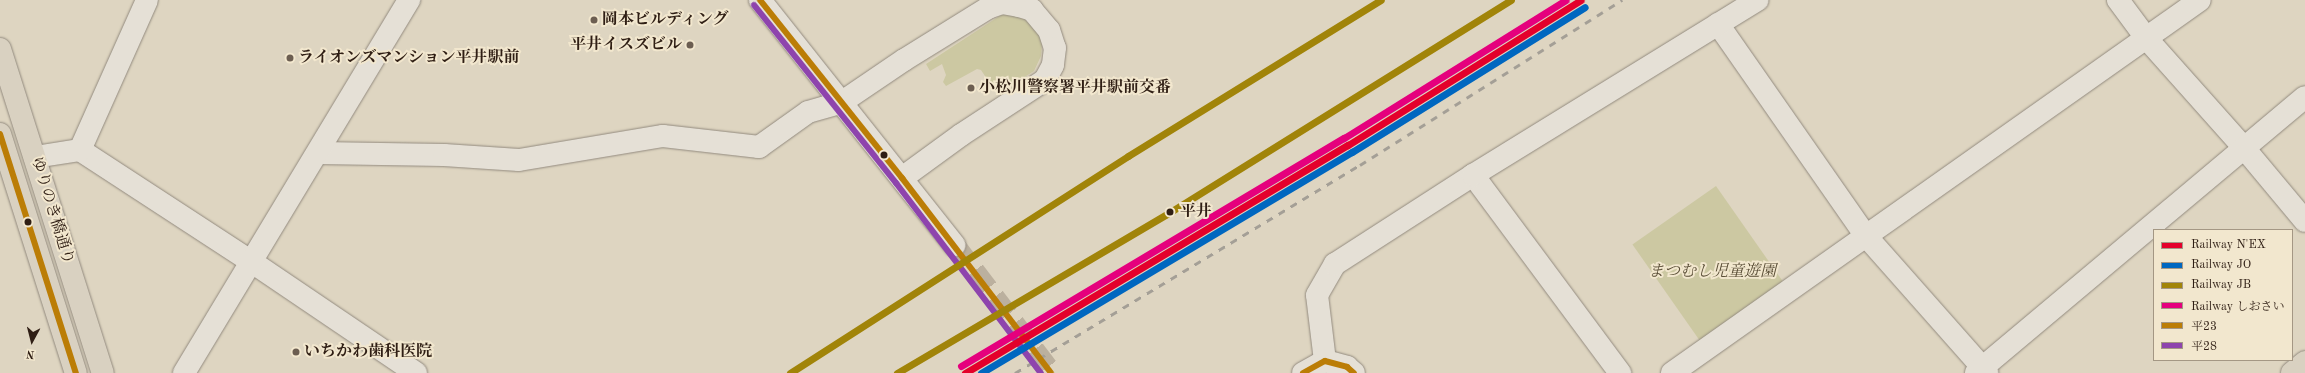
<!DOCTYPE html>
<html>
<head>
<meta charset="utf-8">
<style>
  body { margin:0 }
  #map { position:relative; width:2305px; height:373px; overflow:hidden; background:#ded5c1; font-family:"Old Standard TT","Noto Serif JP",serif }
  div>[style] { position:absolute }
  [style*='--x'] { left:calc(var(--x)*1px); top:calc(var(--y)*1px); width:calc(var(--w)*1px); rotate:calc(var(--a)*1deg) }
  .green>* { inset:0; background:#ccc8a2; transform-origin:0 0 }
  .minor-tunnel>* { height:22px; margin-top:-11px; transform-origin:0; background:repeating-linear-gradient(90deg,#bbb09e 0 22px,transparent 0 33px) }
  .roads { filter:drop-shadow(0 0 1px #928a7e) drop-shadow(0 0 1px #928a7e) }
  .minor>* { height:22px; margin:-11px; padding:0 11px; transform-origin:11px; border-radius:11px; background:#e5e0d6 }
  .major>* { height:22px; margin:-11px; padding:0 11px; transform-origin:11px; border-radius:11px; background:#d9d1c1 }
  .rail>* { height:3px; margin-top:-1.5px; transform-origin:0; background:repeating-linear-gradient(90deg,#a49f96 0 7px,transparent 0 14px) }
  .bus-1>* { height:6px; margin:-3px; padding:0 3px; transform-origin:3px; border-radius:3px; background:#bb7d06 }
  .bus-2>* { height:6px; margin:-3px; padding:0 3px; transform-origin:3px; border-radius:3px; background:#8e44ad }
  .rail-1>* { height:7px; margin:-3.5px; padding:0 3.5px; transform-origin:3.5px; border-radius:3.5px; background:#e4002b }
  .rail-2>* { height:7px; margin:-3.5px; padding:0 3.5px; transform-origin:3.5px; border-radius:3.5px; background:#0067c0 }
  .rail-3>* { height:7px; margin:-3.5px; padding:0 3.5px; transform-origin:3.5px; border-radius:3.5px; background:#a18409 }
  .rail-4>* { height:7px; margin:-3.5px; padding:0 3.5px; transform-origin:3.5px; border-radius:3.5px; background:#e5007d }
  .dots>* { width:11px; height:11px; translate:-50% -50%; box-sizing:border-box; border:2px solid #f2e7ce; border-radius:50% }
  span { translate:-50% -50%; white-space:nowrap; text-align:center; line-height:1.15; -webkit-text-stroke:4px #f2e7ce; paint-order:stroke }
  .poi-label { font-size:16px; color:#2f1e14; font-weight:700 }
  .left { translate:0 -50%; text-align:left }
  .right { translate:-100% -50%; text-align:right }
  .street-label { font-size:16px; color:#2f1e14 }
  .stop-label { font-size:16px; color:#2f1e14; font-weight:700 }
  .park-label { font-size:16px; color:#5a4e37; font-style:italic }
  .legend { position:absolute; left:2153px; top:229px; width:140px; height:132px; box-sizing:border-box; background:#f2e7ce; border:1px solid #a49784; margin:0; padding:5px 7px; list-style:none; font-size:12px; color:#2f1e14 }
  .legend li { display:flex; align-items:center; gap:8px; height:20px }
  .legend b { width:20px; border:1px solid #a49784 }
  .north { position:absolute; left:12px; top:321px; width:40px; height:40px; -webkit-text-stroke:3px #f2e7ce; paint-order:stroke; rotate:187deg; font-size:11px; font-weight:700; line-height:16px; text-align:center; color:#2f1e14 }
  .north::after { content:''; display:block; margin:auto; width:14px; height:18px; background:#2f1e14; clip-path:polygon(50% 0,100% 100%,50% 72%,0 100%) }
</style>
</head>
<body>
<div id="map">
  <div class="green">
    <i style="clip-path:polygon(1010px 13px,1020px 15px,1036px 25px,1042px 44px,1041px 56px,1034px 71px,999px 93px,991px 85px,981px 70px,977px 69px,946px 86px,943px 82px,946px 75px,942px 64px,930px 71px,926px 64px,1001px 15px)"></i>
    <i style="left:1716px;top:186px;width:123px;height:102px;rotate:55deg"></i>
  </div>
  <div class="minor-tunnel">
    <i style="--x:954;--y:245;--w:161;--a:52.8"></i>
  </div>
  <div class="roads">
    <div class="minor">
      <i style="--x:760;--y:0;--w:313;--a:51.6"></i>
      <i style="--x:2118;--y:0;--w:49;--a:53.4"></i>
      <i style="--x:2147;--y:39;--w:146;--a:48.3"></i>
      <i style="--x:2244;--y:148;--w:95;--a:50.1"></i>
      <i style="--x:1718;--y:24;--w:259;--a:55.1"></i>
      <i style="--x:1866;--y:236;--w:183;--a:48.5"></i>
      <i style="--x:80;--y:150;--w:205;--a:33.1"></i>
      <i style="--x:252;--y:262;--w:198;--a:34.1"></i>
      <i style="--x:318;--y:153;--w:126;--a:0.9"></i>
      <i style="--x:444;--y:155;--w:75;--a:3.8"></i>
      <i style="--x:519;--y:160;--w:146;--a:-9.5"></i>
      <i style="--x:663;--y:136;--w:97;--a:6.5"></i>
      <i style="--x:759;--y:147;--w:60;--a:-35.5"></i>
      <i style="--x:808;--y:112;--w:35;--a:-16"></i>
      <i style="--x:842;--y:102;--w:75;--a:-34.1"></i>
      <i style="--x:904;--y:60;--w:99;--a:-31.8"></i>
      <i style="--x:988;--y:8;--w:15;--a:-20"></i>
      <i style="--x:1002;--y:3;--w:17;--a:10"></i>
      <i style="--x:1019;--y:6;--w:14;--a:17"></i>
      <i style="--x:1032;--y:10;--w:26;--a:50"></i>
      <i style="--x:1049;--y:30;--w:19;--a:72"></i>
      <i style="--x:1055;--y:48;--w:17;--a:97"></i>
      <i style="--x:1053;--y:65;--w:17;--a:118"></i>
      <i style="--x:1045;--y:80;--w:100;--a:146.8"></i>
      <i style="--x:961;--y:135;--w:73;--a:143.9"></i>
      <i style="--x:35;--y:157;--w:46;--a:-8.8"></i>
      <i style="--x:80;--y:150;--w:164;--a:-65.9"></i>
      <i style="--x:1473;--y:175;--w:247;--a:53.4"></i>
      <i style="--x:1325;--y:361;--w:66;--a:-96.9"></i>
      <i style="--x:1317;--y:295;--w:36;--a:-60"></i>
      <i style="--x:1335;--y:264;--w:164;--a:-32.8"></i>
      <i style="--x:1473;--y:175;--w:334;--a:-31.6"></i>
      <i style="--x:184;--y:373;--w:436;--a:-58.9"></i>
      <i style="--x:1303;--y:373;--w:25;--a:-29"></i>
      <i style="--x:1325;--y:361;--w:23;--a:15"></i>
      <i style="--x:1347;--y:367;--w:9;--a:41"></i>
      <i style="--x:1672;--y:373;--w:646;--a:-35.24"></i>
      <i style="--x:1976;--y:373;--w:429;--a:-40"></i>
    </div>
    <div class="major">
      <i style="--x:0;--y:49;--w:340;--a:72.4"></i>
      <i style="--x:0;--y:134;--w:251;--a:72.4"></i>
      <i style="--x:2292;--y:373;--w:17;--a:-40"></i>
    </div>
  </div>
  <div class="rail">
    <i style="--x:1015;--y:373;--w:403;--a:-31.1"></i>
    <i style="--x:1360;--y:165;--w:310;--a:-32.2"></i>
  </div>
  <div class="bus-1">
    <i style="--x:760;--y:0;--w:228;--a:51.4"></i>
    <i style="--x:902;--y:178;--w:245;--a:52.6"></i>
    <i style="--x:0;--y:134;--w:251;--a:72.4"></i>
    <i style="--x:1303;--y:373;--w:25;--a:-29"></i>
    <i style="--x:1325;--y:361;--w:23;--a:15"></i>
    <i style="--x:1347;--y:367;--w:9;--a:41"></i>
  </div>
  <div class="bus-2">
    <i style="--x:754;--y:5;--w:228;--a:51.4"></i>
    <i style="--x:896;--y:183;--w:239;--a:52.7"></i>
  </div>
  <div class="rail-1">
    <i style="--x:965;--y:373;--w:446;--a:-30.8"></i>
    <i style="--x:1348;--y:145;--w:274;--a:-31.9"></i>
  </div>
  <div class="rail-2">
    <i style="--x:981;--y:373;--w:432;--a:-30.8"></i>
    <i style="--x:1352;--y:152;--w:274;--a:-31.9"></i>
  </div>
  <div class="rail-3">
    <i style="--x:790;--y:373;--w:402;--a:-32.7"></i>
    <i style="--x:1128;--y:156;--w:297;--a:-31.7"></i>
    <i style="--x:897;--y:373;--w:313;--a:-30.5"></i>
    <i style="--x:1167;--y:214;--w:405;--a:-31.9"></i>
  </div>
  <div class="rail-4">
    <i style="--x:961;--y:366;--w:446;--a:-30.8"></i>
    <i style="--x:1344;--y:138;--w:261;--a:-31.9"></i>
  </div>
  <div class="dots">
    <i style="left:594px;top:20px;background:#6c5e51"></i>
    <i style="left:690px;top:45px;background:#6c5e51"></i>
    <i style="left:290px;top:58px;background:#6c5e51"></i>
    <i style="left:971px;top:88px;background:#6c5e51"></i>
    <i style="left:884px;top:155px;background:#2f1e14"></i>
    <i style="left:1170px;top:212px;background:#2f1e14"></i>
    <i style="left:28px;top:222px;background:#2f1e14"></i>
    <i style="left:296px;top:352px;background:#6c5e51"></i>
  </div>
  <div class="poi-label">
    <span class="left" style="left:602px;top:20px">岡本ビルディング</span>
    <span class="right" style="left:682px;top:45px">平井イスズビル</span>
    <span class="left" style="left:298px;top:58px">ライオンズマンション平井駅前</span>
    <span class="left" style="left:979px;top:88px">小松川警察署平井駅前交番</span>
    <span class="left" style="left:304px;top:352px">いちかわ歯科医院</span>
  </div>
  <div class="street-label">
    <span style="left:52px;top:211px;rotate:73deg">ゆりのき橋通り</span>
  </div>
  <div class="stop-label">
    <span class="left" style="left:1180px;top:212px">平井</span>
  </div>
  <div class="park-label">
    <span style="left:1712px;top:272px">まつむし児童遊園</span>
  </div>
  <ul class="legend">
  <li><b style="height:5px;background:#e4002b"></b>Railway N'EX</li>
  <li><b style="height:5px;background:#0067c0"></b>Railway JO</li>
  <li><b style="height:5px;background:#a18409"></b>Railway JB</li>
  <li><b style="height:5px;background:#e5007d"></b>Railway しおさい</li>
  <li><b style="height:5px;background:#bb7d06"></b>平23</li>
  <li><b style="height:5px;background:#8e44ad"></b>平28</li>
  </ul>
  <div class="north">N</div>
</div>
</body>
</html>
